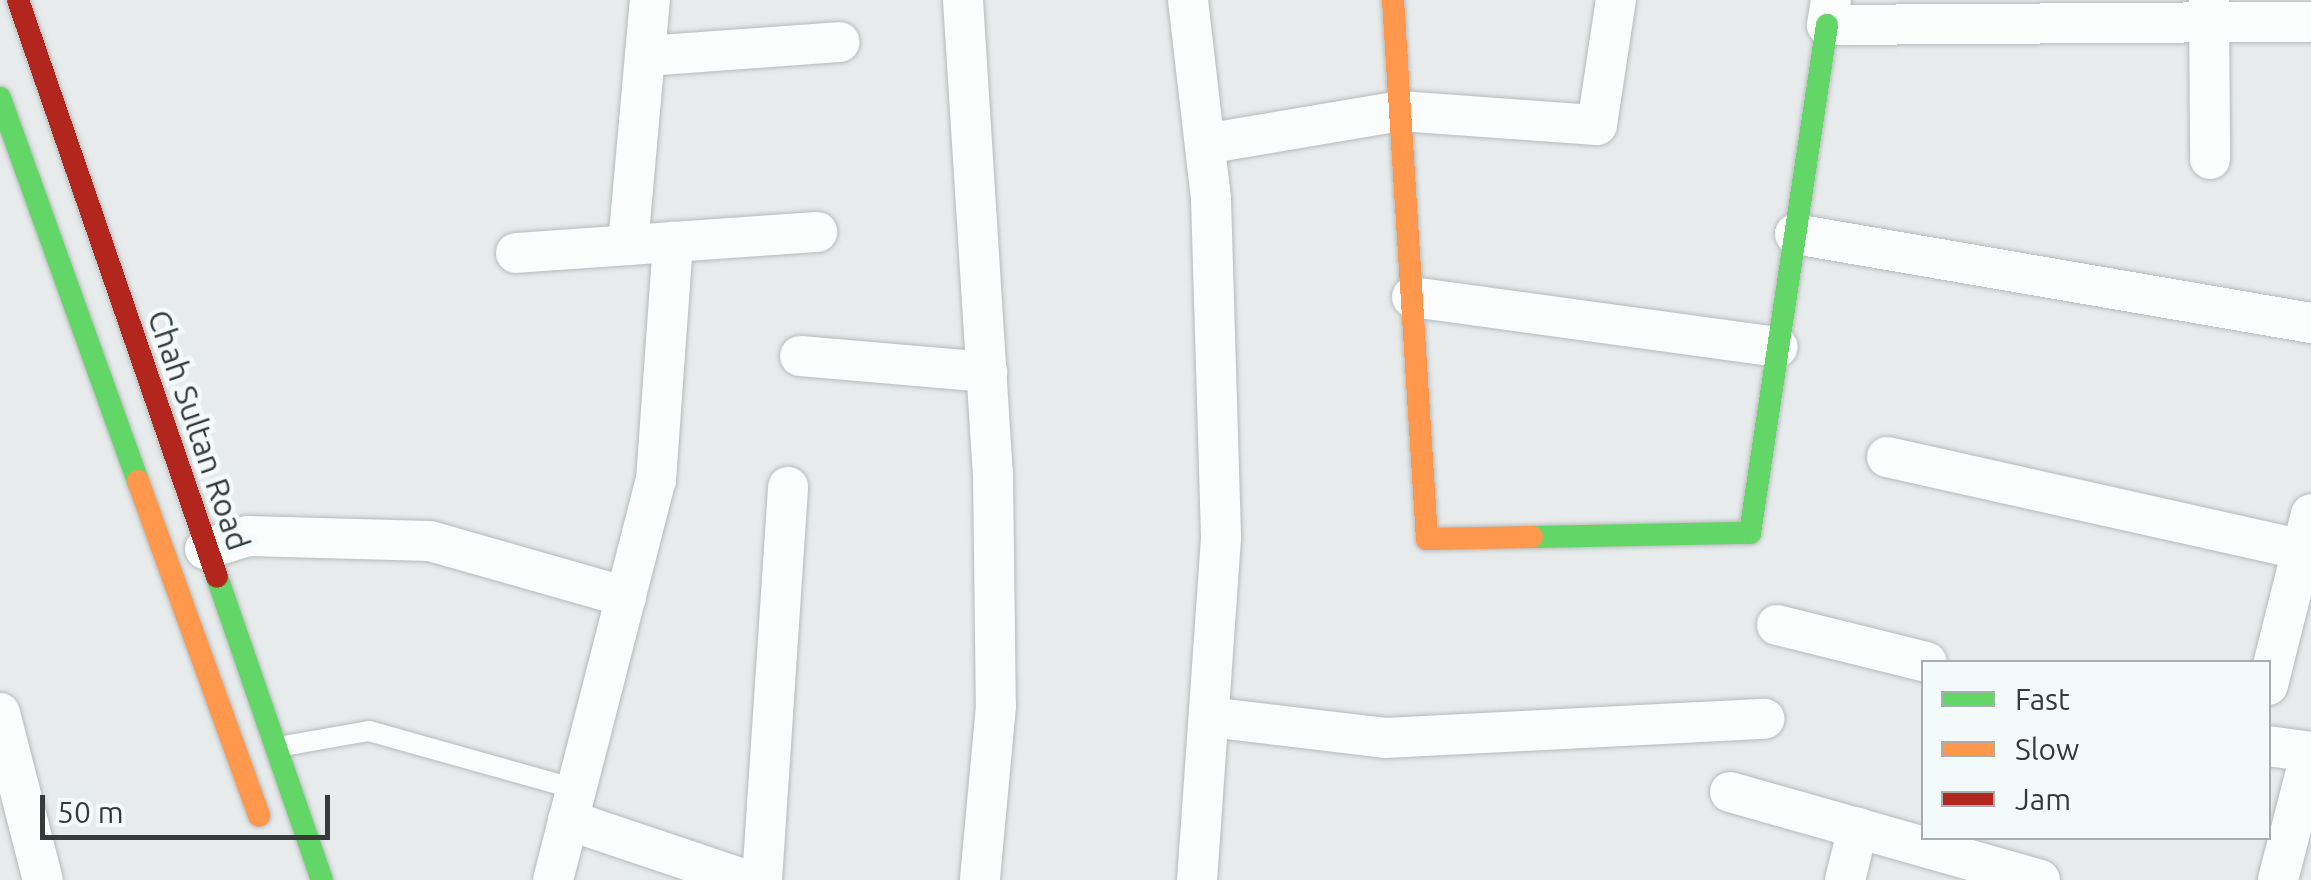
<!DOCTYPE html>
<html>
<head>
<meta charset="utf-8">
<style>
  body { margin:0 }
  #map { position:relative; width:2311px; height:880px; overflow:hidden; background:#e7ebeb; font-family:Ubuntu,sans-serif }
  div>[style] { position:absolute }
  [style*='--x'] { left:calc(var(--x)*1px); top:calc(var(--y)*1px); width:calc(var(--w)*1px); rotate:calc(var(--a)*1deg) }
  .roads { filter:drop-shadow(0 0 2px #b6baba) drop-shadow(0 0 2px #b6baba) }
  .lane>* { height:20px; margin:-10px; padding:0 10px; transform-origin:10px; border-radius:10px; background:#fbfcfc }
  .street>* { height:40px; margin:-20px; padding:0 20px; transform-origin:20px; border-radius:20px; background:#fbfcfc }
  .fast>* { height:22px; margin:-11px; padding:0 11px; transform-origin:11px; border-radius:11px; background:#63d668 }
  .slow>* { height:22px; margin:-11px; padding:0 11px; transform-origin:11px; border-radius:11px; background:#ff974d }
  .jam>* { height:22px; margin:-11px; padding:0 11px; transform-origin:11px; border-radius:11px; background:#b3261e }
  span { translate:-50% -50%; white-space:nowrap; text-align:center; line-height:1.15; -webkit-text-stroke:9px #f2fbfa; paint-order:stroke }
  .street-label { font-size:32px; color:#373a3a }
  .legend { position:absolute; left:1921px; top:660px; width:350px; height:180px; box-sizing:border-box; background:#f2fbfa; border:2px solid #a7aead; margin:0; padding:12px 18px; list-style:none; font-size:30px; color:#373a3a }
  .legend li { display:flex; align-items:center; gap:20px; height:50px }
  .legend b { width:50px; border:2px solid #a7aead }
  .scale { position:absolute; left:40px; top:795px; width:290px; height:45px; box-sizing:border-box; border:5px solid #373a3a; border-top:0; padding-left:12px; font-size:30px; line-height:35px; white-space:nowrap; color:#373a3a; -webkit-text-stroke:8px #f2fbfa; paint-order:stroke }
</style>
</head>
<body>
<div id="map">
  <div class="roads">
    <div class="lane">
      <i style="--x:278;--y:747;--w:92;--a:-10"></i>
      <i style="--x:369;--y:731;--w:215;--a:15.7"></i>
    </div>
    <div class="street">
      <i style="--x:963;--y:0;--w:473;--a:86.4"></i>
      <i style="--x:993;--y:472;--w:234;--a:89.3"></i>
      <i style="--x:996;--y:706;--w:175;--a:95.3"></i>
      <i style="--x:1188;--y:0;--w:200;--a:83.4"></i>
      <i style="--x:1211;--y:199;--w:339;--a:88.3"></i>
      <i style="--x:1221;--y:538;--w:343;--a:94"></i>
      <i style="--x:1831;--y:0;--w:25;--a:99"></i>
      <i style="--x:1827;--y:25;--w:484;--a:-0.4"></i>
      <i style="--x:2209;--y:0;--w:159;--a:89.6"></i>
      <i style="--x:645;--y:56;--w:195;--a:-4.1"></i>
      <i style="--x:1205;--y:144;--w:198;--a:-9.6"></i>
      <i style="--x:1400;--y:111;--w:197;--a:4.1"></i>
      <i style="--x:1597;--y:125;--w:126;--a:-81.4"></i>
      <i style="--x:1795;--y:234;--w:524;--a:9.79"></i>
      <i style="--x:628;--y:245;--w:246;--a:-84.9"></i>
      <i style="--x:516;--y:253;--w:302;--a:-4"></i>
      <i style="--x:1412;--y:297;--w:369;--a:7.8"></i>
      <i style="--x:800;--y:356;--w:188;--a:4.9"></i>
      <i style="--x:1887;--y:457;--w:425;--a:12.6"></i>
      <i style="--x:205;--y:549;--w:45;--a:-16.8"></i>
      <i style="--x:248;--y:536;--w:182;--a:1.6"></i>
      <i style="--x:430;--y:541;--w:204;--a:15.9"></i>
      <i style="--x:1777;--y:625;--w:154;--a:13.9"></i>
      <i style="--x:2268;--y:685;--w:176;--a:-75.9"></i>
      <i style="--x:0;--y:713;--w:172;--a:75.6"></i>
      <i style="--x:1209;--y:717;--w:177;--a:6.8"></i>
      <i style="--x:1385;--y:738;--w:380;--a:-2.9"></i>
      <i style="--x:2268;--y:746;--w:43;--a:7.9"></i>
      <i style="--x:2311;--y:752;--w:132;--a:104.5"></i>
      <i style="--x:1730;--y:792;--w:322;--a:15.8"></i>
      <i style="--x:568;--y:820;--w:188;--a:18.6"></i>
      <i style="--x:553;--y:880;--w:413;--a:-75.6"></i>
      <i style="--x:656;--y:480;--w:239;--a:-85.9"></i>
      <i style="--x:762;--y:880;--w:394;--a:-86.2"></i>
      <i style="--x:1845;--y:880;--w:54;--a:-76"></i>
    </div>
    <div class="fast">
      <i style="--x:0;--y:98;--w:407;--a:70.2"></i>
      <i style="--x:1532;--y:537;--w:218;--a:-1.1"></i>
      <i style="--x:1750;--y:533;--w:514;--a:-81.38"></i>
      <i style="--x:217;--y:577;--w:321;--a:70.9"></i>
    </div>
    <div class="slow">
      <i style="--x:1393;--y:0;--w:540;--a:86.39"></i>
      <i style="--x:1427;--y:539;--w:105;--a:-1.1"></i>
      <i style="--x:138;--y:481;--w:356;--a:70.1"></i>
    </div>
    <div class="jam">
      <i style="--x:18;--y:0;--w:610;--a:70.97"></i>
    </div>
  </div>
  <div class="street-label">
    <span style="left:199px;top:430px;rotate:71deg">Chah Sultan Road</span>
  </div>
  <ul class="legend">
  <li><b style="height:12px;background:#63d668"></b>Fast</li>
  <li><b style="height:12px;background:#ff974d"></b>Slow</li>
  <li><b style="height:12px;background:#b3261e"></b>Jam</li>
  </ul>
  <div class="scale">50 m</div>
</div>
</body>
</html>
